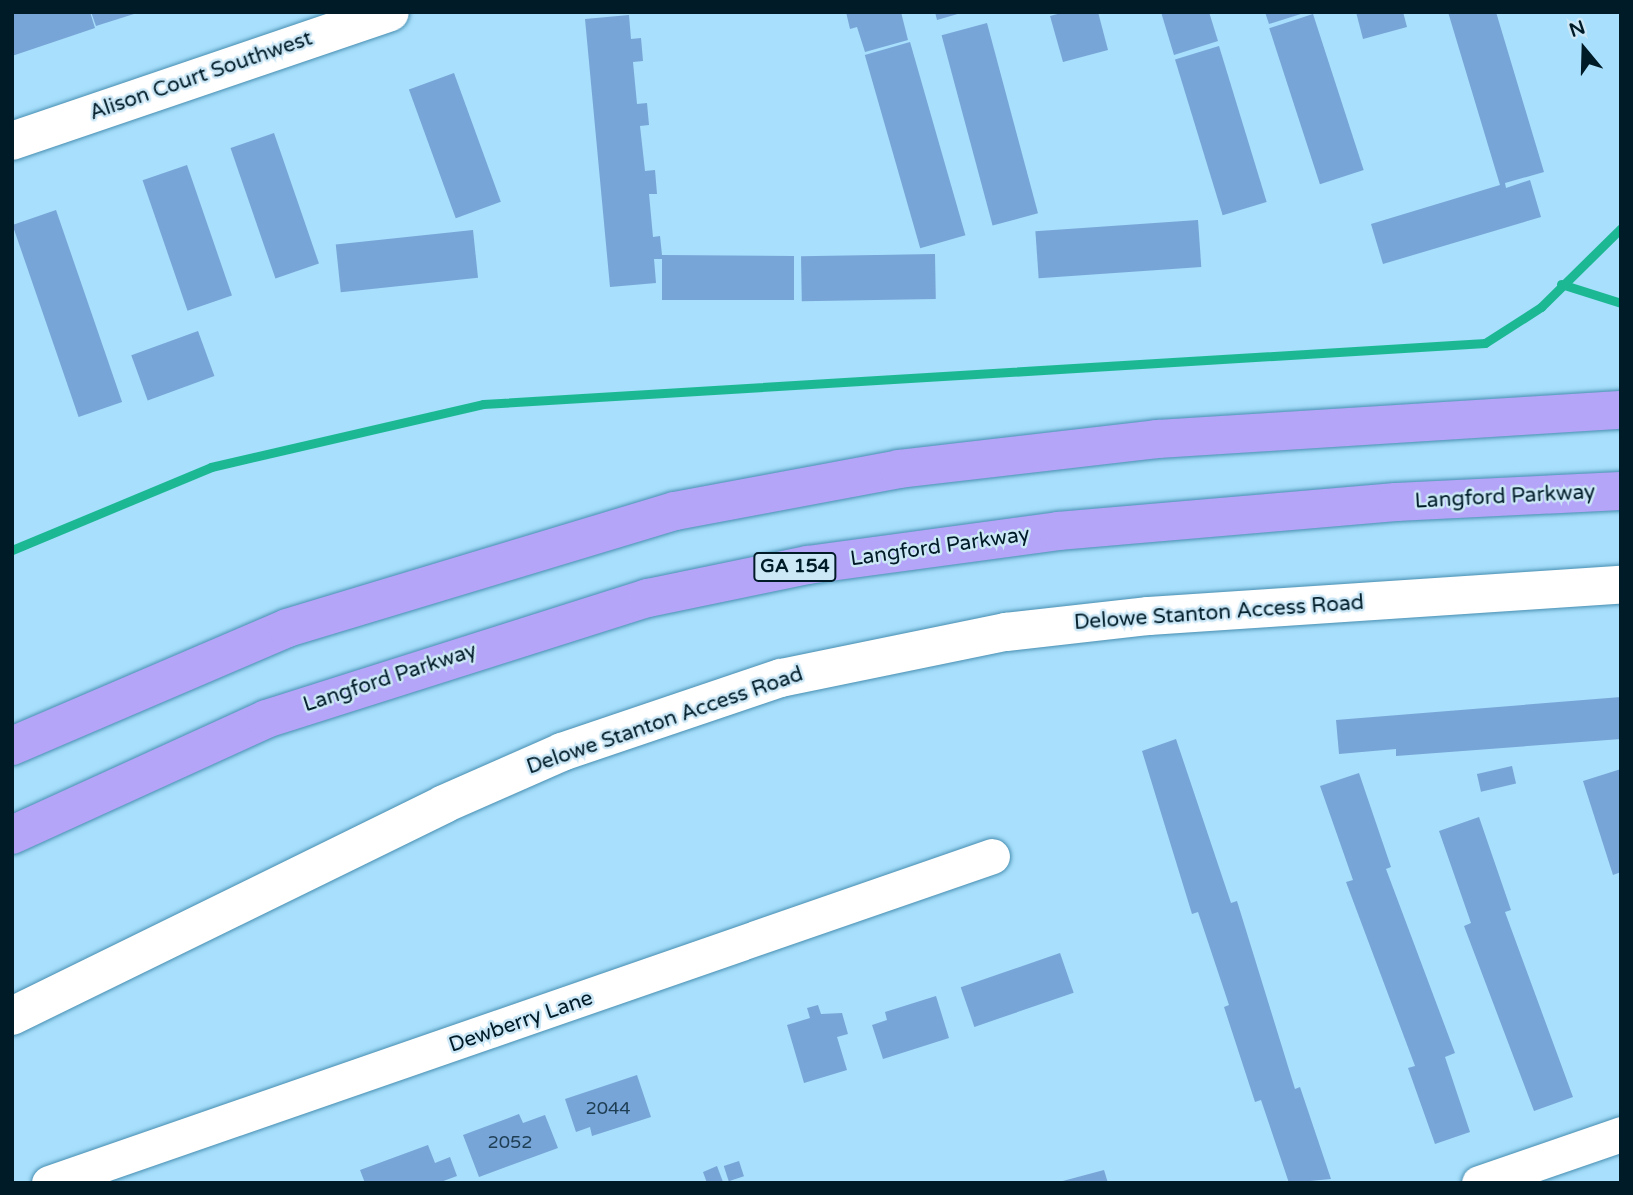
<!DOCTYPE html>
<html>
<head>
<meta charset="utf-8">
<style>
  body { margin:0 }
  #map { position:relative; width:1633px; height:1195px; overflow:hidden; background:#a7dffc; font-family:"Varela Round",sans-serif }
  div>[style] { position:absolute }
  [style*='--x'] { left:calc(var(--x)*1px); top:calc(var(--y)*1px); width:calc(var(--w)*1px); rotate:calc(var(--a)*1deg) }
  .stream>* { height:9px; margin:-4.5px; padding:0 4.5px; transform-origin:4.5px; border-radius:4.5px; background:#1cb894 }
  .building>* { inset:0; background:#78a5d7; transform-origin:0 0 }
  .roads { filter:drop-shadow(0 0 2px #488eb1) drop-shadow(0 0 2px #488eb1) }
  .minor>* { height:35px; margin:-17.5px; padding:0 17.5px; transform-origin:17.5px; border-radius:17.5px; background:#fff }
  .tertiary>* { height:38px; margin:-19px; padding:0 19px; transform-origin:19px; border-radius:19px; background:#fff }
  .motorway>* { height:38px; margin:-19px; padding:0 19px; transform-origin:19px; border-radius:19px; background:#b4a5f8 }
  span { translate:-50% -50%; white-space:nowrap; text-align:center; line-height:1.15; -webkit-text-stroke:5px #cce7f6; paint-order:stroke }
  .number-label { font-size:18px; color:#1e3e54 }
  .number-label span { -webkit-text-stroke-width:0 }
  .shield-label span { padding:2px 5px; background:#cce7f6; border:2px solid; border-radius:5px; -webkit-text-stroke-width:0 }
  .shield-label { font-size:19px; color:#001b28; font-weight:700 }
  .street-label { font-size:21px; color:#001b28 }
  .frame { position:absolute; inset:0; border:14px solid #001b28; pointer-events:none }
  .north { position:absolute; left:1549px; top:14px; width:70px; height:70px; -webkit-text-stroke:5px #cce7f6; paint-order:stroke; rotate:341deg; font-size:19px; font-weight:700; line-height:28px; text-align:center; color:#001b28 }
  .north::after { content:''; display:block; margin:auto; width:24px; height:32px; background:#001b28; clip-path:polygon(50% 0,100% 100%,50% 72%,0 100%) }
</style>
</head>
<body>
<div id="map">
  <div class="stream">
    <i style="--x:1561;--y:284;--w:63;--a:17.6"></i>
    <i style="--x:12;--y:550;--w:216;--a:-22.6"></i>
    <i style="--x:211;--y:467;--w:279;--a:-13"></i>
    <i style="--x:483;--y:404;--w:1004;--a:-3.48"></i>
    <i style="--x:1485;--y:343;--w:67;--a:-32.7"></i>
    <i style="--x:1541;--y:307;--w:112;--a:-44.6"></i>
  </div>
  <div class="building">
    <i style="clip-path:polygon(12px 12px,90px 12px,95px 28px,12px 56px)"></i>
    <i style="clip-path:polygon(91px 12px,137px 12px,137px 13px,96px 26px)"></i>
    <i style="clip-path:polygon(846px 12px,901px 12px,908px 40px,865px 52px,857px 27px,850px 29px)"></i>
    <i style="clip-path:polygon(935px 12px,961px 12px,961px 13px,937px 20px)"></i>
    <i style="clip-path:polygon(1065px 12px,1098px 12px,1108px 50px,1063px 62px,1050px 16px)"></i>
    <i style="clip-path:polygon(1161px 12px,1209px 12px,1218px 41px,1174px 55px)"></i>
    <i style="clip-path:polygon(1265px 12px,1304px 12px,1304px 13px,1269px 24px)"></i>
    <i style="clip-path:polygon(1356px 12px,1403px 12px,1407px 27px,1363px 39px)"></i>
    <i style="clip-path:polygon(1448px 12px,1496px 12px,1544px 172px,1505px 183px,1506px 188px,1530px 180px,1541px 217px,1383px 264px,1371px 224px,1500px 185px)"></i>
    <i style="left:1313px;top:14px;width:164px;height:46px;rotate:72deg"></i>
    <i style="clip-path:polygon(629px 15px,631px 39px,641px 38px,643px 61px,633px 62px,637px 104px,647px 103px,649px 125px,640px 126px,645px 171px,655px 170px,657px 194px,649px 194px,653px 237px,660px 236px,662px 255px,794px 256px,794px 300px,662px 300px,662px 259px,654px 259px,656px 283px,610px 287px,585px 19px)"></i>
    <i style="left:987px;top:23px;width:197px;height:47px;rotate:75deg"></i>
    <i style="left:910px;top:42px;width:201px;height:47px;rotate:74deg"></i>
    <i style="left:1219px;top:46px;width:163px;height:46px;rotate:73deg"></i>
    <i style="left:454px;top:73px;width:137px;height:48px;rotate:70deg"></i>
    <i style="left:274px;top:133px;width:138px;height:46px;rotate:71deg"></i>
    <i style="left:187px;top:165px;width:138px;height:47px;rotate:71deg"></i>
    <i style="left:56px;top:210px;width:203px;height:46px;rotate:71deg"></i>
    <i style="left:1198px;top:220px;width:47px;height:163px;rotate:86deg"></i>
    <i style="left:473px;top:230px;width:48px;height:138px;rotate:84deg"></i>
    <i style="left:935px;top:254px;width:45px;height:134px;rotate:89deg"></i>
    <i style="left:198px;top:331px;width:48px;height:71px;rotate:70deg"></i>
    <i style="clip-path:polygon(1621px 697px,1621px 739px,1396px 756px,1396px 749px,1339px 754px,1336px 720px)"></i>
    <i style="clip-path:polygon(1176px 739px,1231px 903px,1237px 901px,1295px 1089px,1300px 1087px,1331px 1179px,1289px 1183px,1261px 1100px,1255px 1102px,1224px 1007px,1229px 1005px,1198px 912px,1192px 914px,1142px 751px)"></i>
    <i style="left:1512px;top:766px;width:18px;height:36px;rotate:77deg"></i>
    <i style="clip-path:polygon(1621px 769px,1621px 872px,1613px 875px,1583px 781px)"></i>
    <i style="clip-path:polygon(1359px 773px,1391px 867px,1386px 869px,1455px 1053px,1445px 1057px,1470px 1132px,1435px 1144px,1408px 1068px,1415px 1066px,1346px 882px,1353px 880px,1320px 786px)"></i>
    <i style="clip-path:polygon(1479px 817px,1511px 910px,1505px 912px,1573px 1097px,1534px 1111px,1464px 926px,1471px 923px,1439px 831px)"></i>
    <i style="left:1060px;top:953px;width:42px;height:105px;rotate:71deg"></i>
    <i style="clip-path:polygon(936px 996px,949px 1038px,883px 1059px,872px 1025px,887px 1020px,885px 1012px)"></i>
    <i style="clip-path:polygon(818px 1005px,821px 1014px,842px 1013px,848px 1034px,837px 1037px,847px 1070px,804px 1083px,787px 1025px,810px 1018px,807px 1008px)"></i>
    <i style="clip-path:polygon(637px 1075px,651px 1117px,592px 1136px,590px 1127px,576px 1132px,565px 1099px)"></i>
    <i style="clip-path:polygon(519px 1114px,523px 1123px,545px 1115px,558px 1148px,479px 1177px,463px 1135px)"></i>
    <i style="clip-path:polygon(428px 1145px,435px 1163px,450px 1157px,457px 1176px,438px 1183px,365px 1183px,360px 1170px)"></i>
    <i style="left:739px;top:1161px;width:16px;height:16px;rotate:72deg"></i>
    <i style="clip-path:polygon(717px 1166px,723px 1182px,707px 1183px,703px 1172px)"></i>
    <i style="clip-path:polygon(1104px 1170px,1108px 1183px,1060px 1183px,1059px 1182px)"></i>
  </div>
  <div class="roads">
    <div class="minor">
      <i style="--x:49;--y:1183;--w:998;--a:-19.12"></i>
      <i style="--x:1479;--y:1183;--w:150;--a:-19"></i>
    </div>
    <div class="tertiary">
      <i style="--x:12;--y:141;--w:399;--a:-18.8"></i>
      <i style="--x:12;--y:1016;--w:481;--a:-26.1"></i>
      <i style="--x:444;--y:804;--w:129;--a:-23.8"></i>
      <i style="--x:562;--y:752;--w:231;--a:-18.7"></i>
      <i style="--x:781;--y:678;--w:230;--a:-11.6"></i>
      <i style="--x:1006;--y:632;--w:144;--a:-6.4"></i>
      <i style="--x:1149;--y:616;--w:473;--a:-3.8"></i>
    </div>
    <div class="motorway">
      <i style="--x:12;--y:746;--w:299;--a:-23.2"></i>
      <i style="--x:287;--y:628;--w:405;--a:-16.8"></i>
      <i style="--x:675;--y:511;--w:228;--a:-10.6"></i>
      <i style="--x:899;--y:469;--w:260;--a:-6.6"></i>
      <i style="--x:1157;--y:439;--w:465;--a:-3.6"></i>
      <i style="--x:12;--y:835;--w:279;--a:-24.5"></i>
      <i style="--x:266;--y:719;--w:401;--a:-17.6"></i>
      <i style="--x:648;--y:598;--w:163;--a:-11.7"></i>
      <i style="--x:808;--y:565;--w:252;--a:-7.7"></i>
      <i style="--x:1058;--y:531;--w:339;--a:-4.9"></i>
      <i style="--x:1396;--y:502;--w:225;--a:-2.8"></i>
    </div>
  </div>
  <div class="number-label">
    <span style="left:608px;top:1108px">2044</span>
    <span style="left:510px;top:1142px">2052</span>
  </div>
  <div class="shield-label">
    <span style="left:795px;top:567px">GA 154</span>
  </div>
  <div class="street-label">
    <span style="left:201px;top:76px;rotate:-19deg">Alison Court Southwest</span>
    <span style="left:1505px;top:497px;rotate:-3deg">Langford Parkway</span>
    <span style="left:940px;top:547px;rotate:-8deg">Langford Parkway</span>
    <span style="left:1219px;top:613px;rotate:-4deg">Delowe Stanton Access Road</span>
    <span style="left:390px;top:678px;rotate:-18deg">Langford Parkway</span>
    <span style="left:665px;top:721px;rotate:-19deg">Delowe Stanton Access Road</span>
    <span style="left:521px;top:1022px;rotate:-19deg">Dewberry Lane</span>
  </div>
  <div class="frame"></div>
  <div class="north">N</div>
</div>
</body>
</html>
